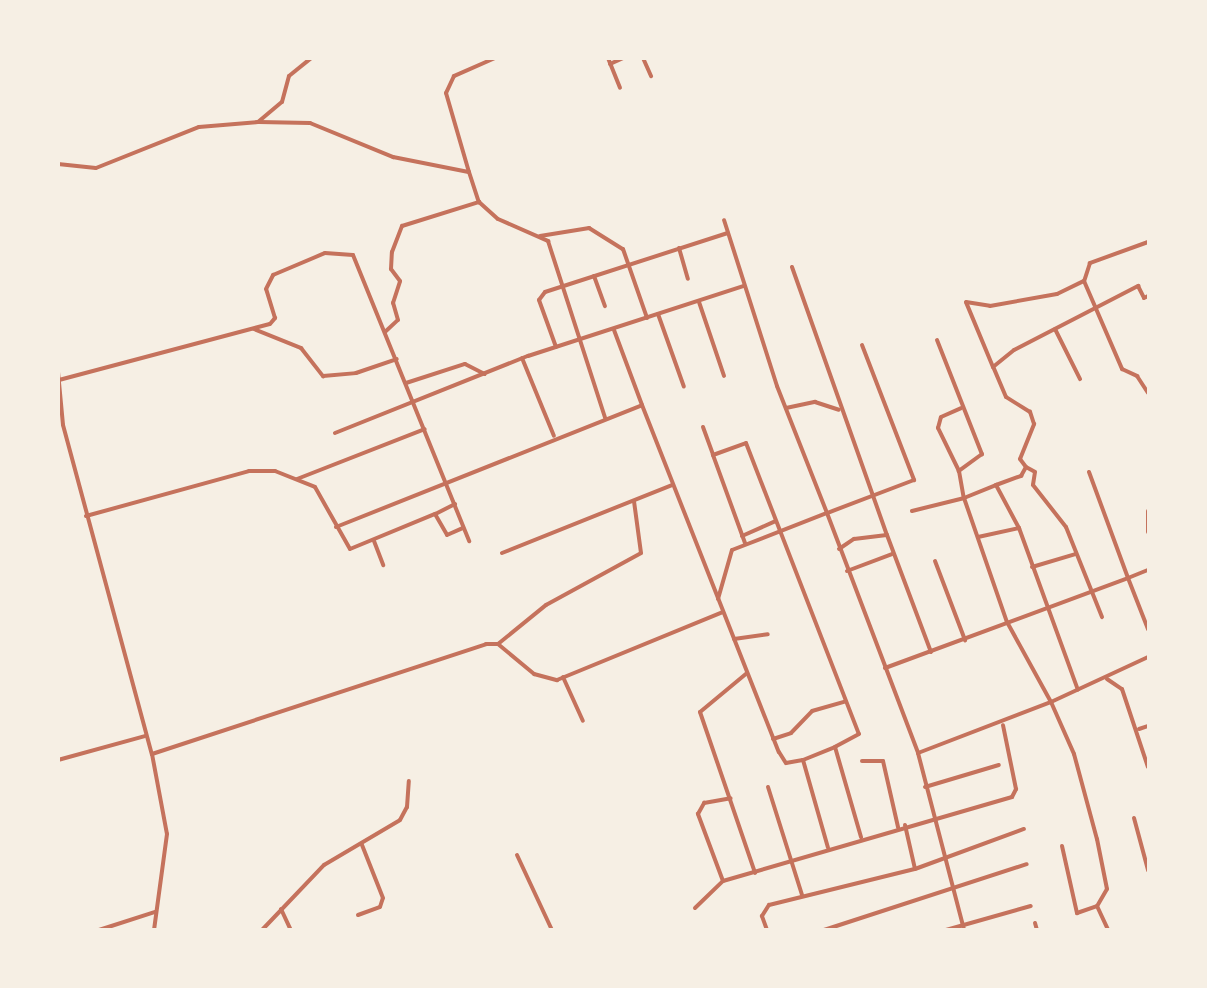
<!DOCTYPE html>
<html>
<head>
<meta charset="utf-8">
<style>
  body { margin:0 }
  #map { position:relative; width:1207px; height:988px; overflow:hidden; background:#f6efe4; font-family:"Noto Serif",serif }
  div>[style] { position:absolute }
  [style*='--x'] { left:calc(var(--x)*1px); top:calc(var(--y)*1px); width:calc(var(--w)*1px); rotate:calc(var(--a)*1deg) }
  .minor>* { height:4px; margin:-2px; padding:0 2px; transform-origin:2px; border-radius:2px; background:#c5725c }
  span { translate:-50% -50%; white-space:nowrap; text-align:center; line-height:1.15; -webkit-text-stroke:6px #f6efe4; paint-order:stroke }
  .frame { position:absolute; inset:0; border:60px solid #f6efe4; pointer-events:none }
</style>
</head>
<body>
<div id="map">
  <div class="minor">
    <i style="--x:495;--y:58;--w:45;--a:156.3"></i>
    <i style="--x:454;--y:76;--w:19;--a:115"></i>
    <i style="--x:446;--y:93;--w:82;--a:73.8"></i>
    <i style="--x:469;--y:172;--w:32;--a:72"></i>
    <i style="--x:479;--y:202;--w:25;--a:42"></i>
    <i style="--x:498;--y:219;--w:55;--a:23.7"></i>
    <i style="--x:548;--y:241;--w:186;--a:72.1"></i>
    <i style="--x:608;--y:58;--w:32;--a:68"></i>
    <i style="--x:643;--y:58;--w:20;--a:66"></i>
    <i style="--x:610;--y:64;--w:14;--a:-25"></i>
    <i style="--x:259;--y:122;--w:51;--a:1.1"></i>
    <i style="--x:310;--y:123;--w:90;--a:22.3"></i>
    <i style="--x:393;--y:157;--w:77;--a:11.2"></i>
    <i style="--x:58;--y:164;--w:38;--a:6"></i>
    <i style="--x:96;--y:168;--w:111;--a:-21.7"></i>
    <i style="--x:199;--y:127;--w:59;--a:-4.8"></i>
    <i style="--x:258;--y:122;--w:31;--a:-40"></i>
    <i style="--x:282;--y:102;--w:27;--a:-75"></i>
    <i style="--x:289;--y:76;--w:28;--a:-39"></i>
    <i style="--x:540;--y:236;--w:50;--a:-9.3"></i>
    <i style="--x:589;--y:228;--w:40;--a:32"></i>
    <i style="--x:623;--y:249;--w:73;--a:70.8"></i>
    <i style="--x:1148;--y:242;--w:62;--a:160.1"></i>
    <i style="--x:1090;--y:263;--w:19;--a:108"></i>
    <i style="--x:1084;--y:281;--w:96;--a:66.6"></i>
    <i style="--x:1122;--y:369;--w:17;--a:25"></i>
    <i style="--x:1137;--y:376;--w:20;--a:57"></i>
    <i style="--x:679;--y:248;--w:32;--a:74"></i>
    <i style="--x:792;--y:267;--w:284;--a:70.5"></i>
    <i style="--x:594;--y:276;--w:32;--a:70"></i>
    <i style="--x:699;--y:302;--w:78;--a:71.3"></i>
    <i style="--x:658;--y:314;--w:77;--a:70.4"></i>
    <i style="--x:254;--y:329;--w:51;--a:22"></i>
    <i style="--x:301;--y:348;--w:36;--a:52"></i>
    <i style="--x:323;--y:376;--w:33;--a:-5"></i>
    <i style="--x:356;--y:373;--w:43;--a:-18.9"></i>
    <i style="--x:1055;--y:329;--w:56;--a:63.4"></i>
    <i style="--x:614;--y:330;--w:80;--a:69.5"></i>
    <i style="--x:386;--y:331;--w:16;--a:-43"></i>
    <i style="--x:398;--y:320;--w:18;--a:-106"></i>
    <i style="--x:393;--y:303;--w:23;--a:-72"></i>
    <i style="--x:400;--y:281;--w:15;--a:-127"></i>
    <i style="--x:391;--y:269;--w:17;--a:-87"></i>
    <i style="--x:392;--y:252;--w:28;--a:-69"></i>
    <i style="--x:402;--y:226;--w:81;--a:-17.3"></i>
    <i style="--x:937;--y:340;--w:123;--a:68.5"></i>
    <i style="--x:982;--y:454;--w:29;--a:144"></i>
    <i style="--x:959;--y:471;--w:27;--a:80"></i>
    <i style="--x:964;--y:498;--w:35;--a:-22"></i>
    <i style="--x:996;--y:485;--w:49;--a:61.9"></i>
    <i style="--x:1019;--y:528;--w:172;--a:70"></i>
    <i style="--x:862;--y:345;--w:145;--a:68.9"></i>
    <i style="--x:914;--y:480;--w:93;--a:159.2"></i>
    <i style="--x:827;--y:513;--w:257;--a:69.2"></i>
    <i style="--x:918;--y:753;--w:183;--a:75.4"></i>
    <i style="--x:556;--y:347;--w:50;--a:-109.9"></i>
    <i style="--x:539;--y:300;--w:10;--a:-53"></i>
    <i style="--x:545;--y:292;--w:192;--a:-17.9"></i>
    <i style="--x:522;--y:358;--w:84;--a:67.7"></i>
    <i style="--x:993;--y:367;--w:70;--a:-112.6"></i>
    <i style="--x:966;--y:302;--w:24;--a:9"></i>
    <i style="--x:990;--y:306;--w:68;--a:-10.2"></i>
    <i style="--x:1057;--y:294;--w:30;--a:-26"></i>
    <i style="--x:58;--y:372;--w:53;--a:84.6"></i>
    <i style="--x:63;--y:425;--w:341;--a:74.9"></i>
    <i style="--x:152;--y:754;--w:81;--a:79.4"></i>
    <i style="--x:167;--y:834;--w:97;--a:97.7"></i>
    <i style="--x:59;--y:380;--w:218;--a:-14.9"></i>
    <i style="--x:270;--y:324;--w:8;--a:-50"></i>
    <i style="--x:275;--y:318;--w:30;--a:-107"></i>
    <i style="--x:266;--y:289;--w:16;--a:-63"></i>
    <i style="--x:273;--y:275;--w:56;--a:-22.9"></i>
    <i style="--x:325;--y:253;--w:28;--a:4"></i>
    <i style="--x:353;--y:255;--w:309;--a:67.9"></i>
    <i style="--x:406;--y:383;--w:62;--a:-17.9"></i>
    <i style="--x:465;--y:364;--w:22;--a:27"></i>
    <i style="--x:786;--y:408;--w:30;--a:-12"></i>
    <i style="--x:815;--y:402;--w:25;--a:18"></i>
    <i style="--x:703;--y:427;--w:30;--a:70"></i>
    <i style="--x:335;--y:433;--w:208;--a:-21.8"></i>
    <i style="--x:528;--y:356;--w:227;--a:-18"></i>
    <i style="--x:1026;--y:467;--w:10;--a:29"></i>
    <i style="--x:1035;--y:472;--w:13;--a:99"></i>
    <i style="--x:1033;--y:485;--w:53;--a:51.8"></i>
    <i style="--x:1066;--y:527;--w:97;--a:68.2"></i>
    <i style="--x:959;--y:471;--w:48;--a:-116"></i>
    <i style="--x:938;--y:428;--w:11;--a:-75"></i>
    <i style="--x:941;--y:417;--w:22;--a:-24"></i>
    <i style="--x:1089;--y:472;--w:113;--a:69.8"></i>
    <i style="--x:1128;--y:578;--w:22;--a:-22"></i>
    <i style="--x:297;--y:479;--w:137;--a:-21.3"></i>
    <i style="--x:996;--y:485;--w:27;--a:-20"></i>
    <i style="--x:1021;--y:476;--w:10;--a:-61"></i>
    <i style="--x:1026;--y:467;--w:10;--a:-127"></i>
    <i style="--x:1020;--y:459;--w:38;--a:-68"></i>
    <i style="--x:1034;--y:424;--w:13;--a:-108"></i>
    <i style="--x:1030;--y:412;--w:28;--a:-148"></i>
    <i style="--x:1006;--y:397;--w:33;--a:-113"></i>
    <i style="--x:993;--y:367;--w:27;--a:-39"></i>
    <i style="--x:1014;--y:350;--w:140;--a:-27.3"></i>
    <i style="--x:1138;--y:286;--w:13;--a:63"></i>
    <i style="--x:1144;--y:298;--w:4;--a:-27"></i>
    <i style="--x:455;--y:504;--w:22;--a:153"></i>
    <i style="--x:435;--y:514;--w:24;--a:60"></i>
    <i style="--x:447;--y:535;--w:17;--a:-24"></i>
    <i style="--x:912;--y:511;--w:54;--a:-14"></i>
    <i style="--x:964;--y:498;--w:131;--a:70.9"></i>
    <i style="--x:1007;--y:622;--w:91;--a:61.2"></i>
    <i style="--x:1051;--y:702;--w:107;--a:-24.9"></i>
    <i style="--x:1148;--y:511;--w:21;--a:90"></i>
    <i style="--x:86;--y:516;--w:169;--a:-15.4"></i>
    <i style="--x:249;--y:471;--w:26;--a:0"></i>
    <i style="--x:275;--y:471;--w:43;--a:21.8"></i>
    <i style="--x:315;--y:487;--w:71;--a:60.6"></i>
    <i style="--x:350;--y:549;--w:92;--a:-22.4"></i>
    <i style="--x:336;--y:527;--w:329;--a:-21.7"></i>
    <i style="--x:642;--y:405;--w:373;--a:68.5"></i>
    <i style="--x:779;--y:752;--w:13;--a:58"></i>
    <i style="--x:786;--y:763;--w:17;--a:-10"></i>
    <i style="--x:803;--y:760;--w:91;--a:74.1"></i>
    <i style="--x:742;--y:536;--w:36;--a:-24"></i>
    <i style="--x:978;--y:537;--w:42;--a:-12.4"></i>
    <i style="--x:374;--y:541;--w:26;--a:69"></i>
    <i style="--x:745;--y:543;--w:94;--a:-110"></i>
    <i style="--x:713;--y:455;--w:35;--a:-20"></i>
    <i style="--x:746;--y:443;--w:312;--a:68.8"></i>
    <i style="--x:859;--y:734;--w:27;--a:152"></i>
    <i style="--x:835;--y:747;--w:94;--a:73.9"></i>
    <i style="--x:839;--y:549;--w:18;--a:-34"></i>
    <i style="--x:854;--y:539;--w:33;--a:-7"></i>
    <i style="--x:887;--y:535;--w:125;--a:69.4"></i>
    <i style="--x:502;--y:553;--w:183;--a:-21.8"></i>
    <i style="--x:935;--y:561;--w:85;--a:69.2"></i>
    <i style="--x:1032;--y:567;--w:46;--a:-16.5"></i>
    <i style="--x:847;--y:571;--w:48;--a:-20.7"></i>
    <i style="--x:718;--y:599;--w:51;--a:-74.1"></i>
    <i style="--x:732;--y:550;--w:102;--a:-21.3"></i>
    <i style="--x:827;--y:513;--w:136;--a:-111.5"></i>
    <i style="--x:777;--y:386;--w:174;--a:-107.7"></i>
    <i style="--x:734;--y:639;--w:34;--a:-8"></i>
    <i style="--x:498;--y:644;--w:62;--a:-39.1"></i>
    <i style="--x:546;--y:605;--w:108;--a:-28.7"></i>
    <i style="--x:641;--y:553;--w:52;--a:-97.7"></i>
    <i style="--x:885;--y:668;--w:259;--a:-20.3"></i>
    <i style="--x:1128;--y:578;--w:55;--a:68.6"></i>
    <i style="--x:747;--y:673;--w:61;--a:140.3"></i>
    <i style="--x:700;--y:712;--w:170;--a:71.1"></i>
    <i style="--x:563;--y:677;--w:48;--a:65.6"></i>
    <i style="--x:1107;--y:679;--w:18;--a:34"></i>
    <i style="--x:1122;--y:689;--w:82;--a:71.6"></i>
    <i style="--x:1139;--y:729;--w:9;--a:-18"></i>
    <i style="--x:773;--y:739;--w:19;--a:-18"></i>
    <i style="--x:791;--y:733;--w:30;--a:-46"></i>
    <i style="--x:812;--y:711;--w:35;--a:-16"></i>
    <i style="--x:918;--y:753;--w:142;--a:-21"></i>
    <i style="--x:1051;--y:702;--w:57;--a:66.1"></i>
    <i style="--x:1074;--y:754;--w:88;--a:74.9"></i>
    <i style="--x:1097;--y:839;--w:51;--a:78.7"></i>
    <i style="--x:1107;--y:889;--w:20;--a:120"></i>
    <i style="--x:152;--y:754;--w:352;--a:-18.2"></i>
    <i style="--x:486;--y:644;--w:12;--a:0"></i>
    <i style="--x:498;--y:644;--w:47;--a:39.8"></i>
    <i style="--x:534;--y:674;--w:24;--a:15"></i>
    <i style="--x:557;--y:680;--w:179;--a:-22.3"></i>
    <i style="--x:58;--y:760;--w:90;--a:-15.4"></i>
    <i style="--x:803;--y:760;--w:35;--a:-22"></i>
    <i style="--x:862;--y:761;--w:21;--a:0"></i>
    <i style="--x:883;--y:761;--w:68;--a:77.2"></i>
    <i style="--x:768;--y:787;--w:113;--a:72.5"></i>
    <i style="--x:925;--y:787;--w:77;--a:-16.6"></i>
    <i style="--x:1134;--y:818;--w:54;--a:74.9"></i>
    <i style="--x:905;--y:825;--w:45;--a:77.2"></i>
    <i style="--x:1062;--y:846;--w:69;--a:77.4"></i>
    <i style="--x:1077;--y:913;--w:21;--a:-19"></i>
    <i style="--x:1097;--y:906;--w:26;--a:65"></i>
    <i style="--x:517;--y:855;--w:83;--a:65"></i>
    <i style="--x:723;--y:881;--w:72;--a:-110.5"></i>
    <i style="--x:698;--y:814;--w:13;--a:-61"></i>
    <i style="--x:704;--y:803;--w:27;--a:-10"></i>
    <i style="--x:695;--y:908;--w:39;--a:-44"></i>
    <i style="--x:723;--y:881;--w:301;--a:-16.2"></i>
    <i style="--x:1012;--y:797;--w:9;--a:-63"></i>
    <i style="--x:1016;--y:789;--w:65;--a:-101.5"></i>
    <i style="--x:281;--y:909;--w:23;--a:65"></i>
    <i style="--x:358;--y:915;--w:23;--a:-20"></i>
    <i style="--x:380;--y:907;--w:9;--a:-72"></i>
    <i style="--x:383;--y:898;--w:57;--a:-111.6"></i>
    <i style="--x:1035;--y:923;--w:7;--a:74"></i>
    <i style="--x:99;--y:930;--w:59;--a:-17.8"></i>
    <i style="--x:262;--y:930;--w:90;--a:-46.4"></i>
    <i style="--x:324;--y:865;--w:88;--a:-30.6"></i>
    <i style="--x:400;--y:820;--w:15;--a:-62"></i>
    <i style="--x:407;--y:807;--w:26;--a:-86"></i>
    <i style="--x:712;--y:930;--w:33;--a:0"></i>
    <i style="--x:767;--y:930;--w:15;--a:-110"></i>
    <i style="--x:762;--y:916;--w:13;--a:-58"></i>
    <i style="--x:769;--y:905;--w:150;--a:-13.9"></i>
    <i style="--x:915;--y:869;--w:116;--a:-20.2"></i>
    <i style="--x:824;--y:930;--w:213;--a:-18"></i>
    <i style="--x:946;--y:930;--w:88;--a:-15.8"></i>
  </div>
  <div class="frame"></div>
</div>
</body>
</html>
